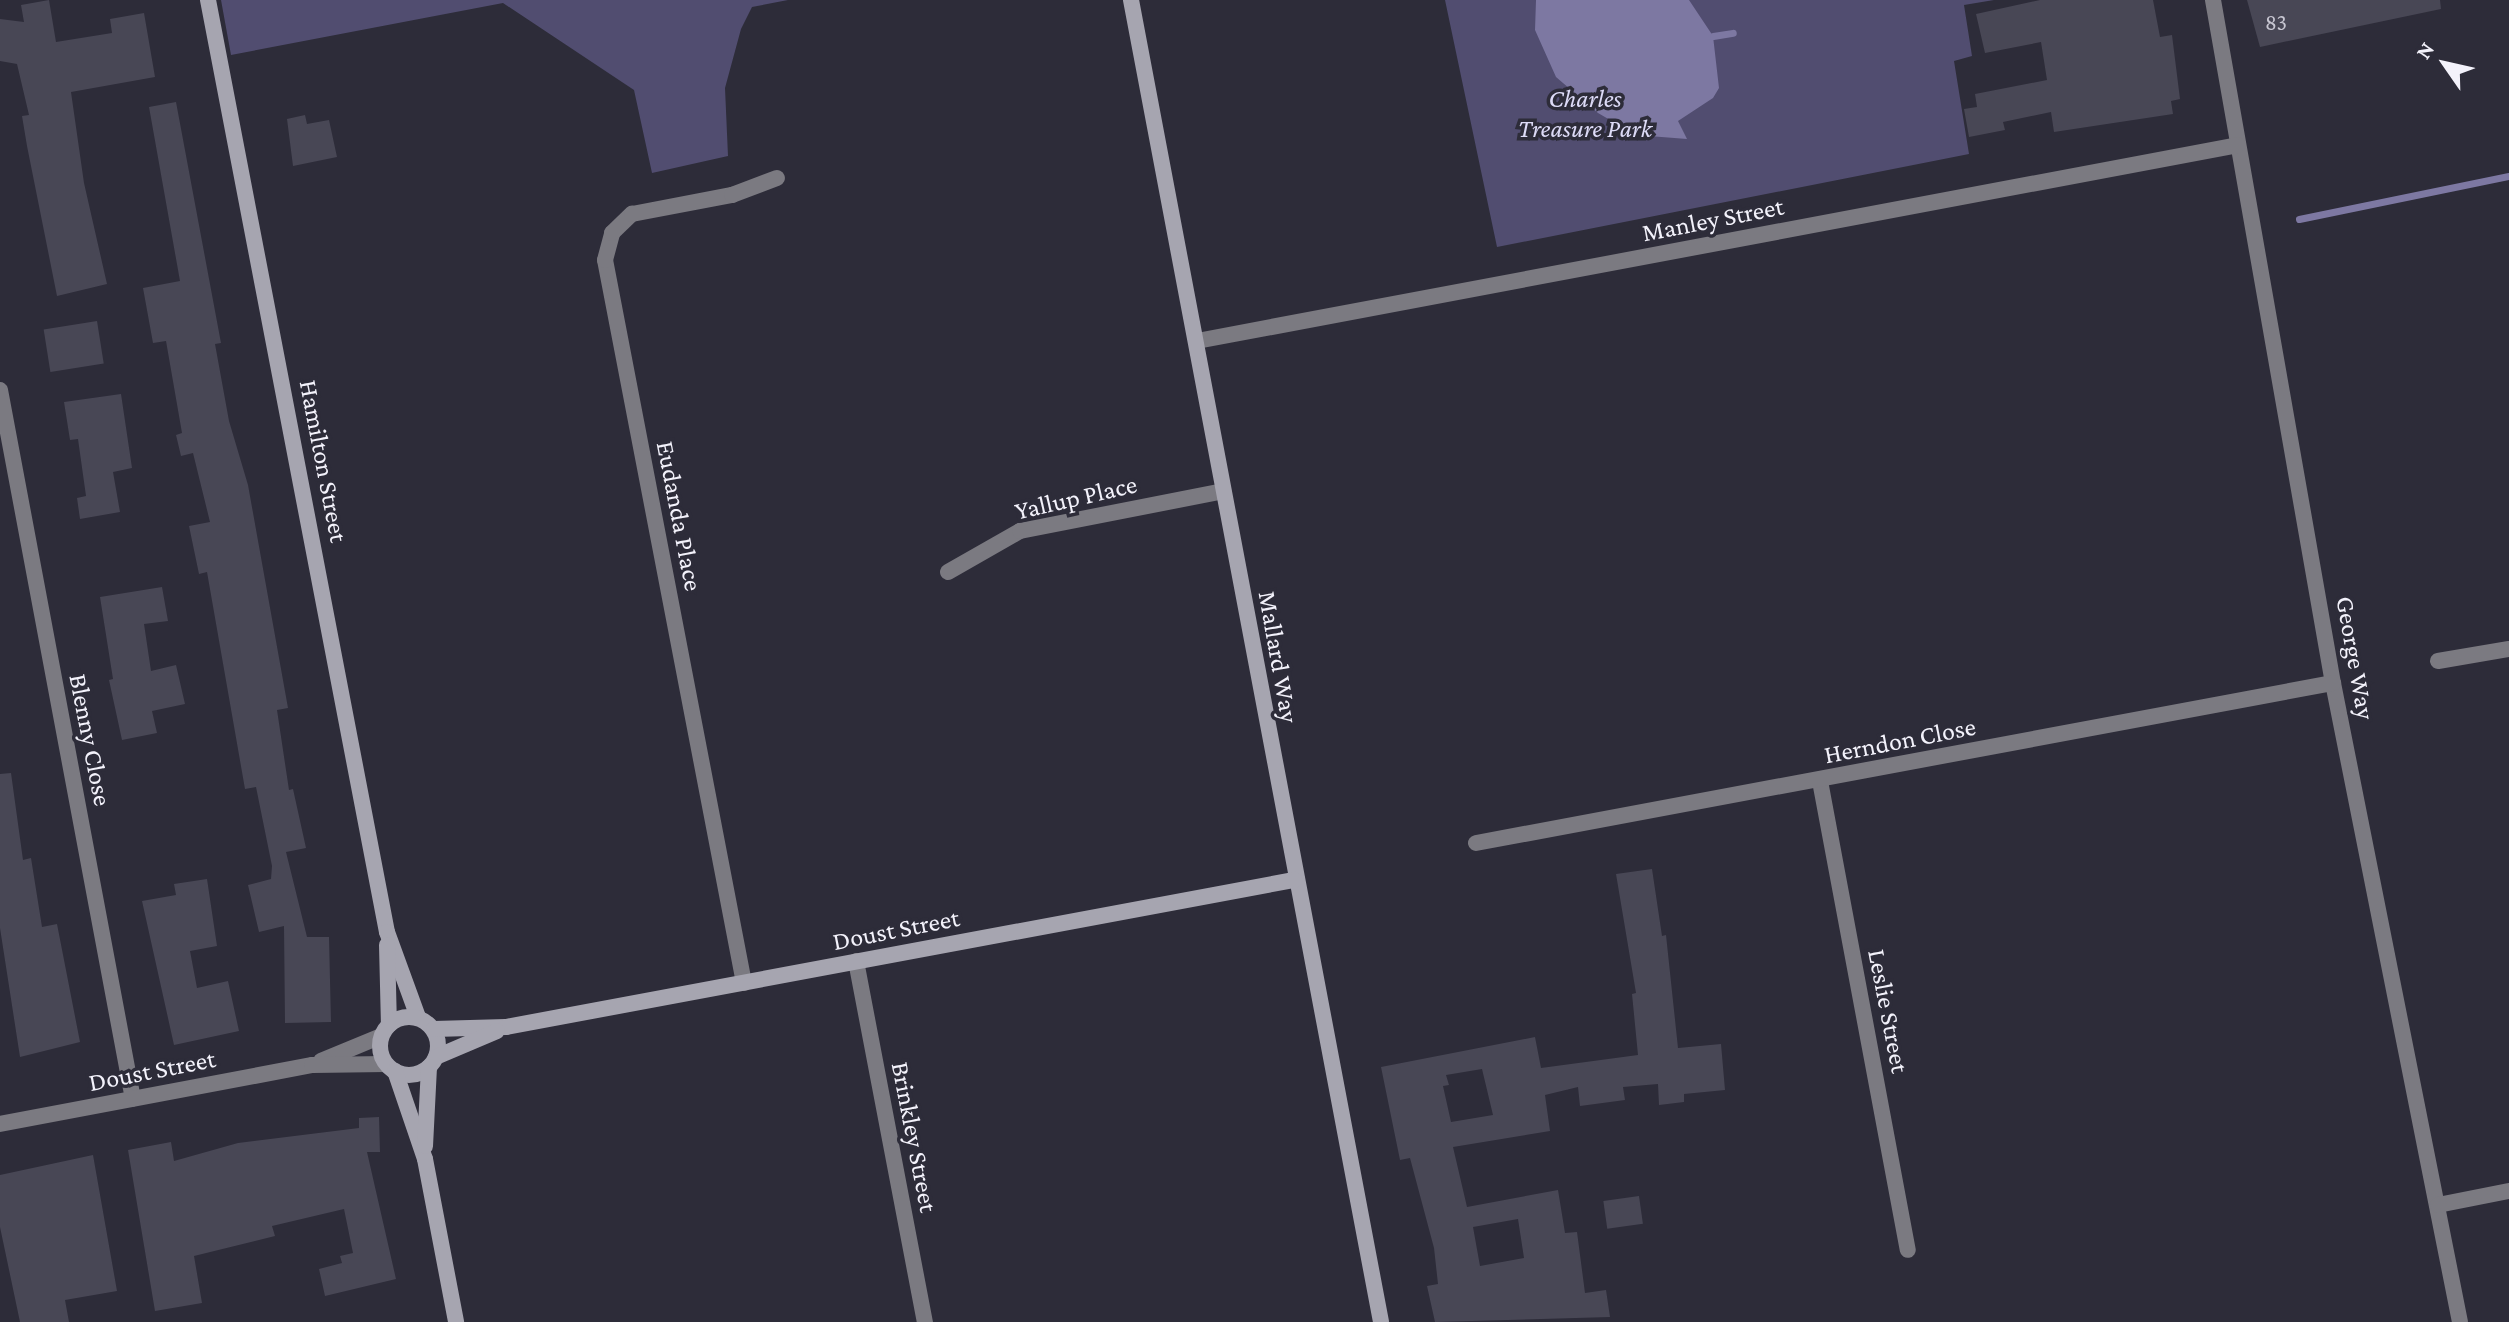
<!DOCTYPE html>
<html>
<head>
<meta charset="utf-8">
<style>
  body { margin:0 }
  #map { position:relative; width:2509px; height:1322px; overflow:hidden; background:#2d2c39; font-family:"Crimson Pro",serif }
  div>[style] { position:absolute }
  [style*='--x'] { left:calc(var(--x)*1px); top:calc(var(--y)*1px); width:calc(var(--w)*1px); rotate:calc(var(--a)*1deg) }
  .green>* { inset:0; background:#514d70 }
  .water>* { inset:0; background:#7d78a2 }
  .stream>* { height:7px; margin:-3.5px; padding:0 3.5px; transform-origin:3.5px; border-radius:3.5px; background:#7d78a2 }
  .building>* { inset:0; background:#484755; transform-origin:0 0 }
  .street>* { height:16px; margin:-8px; padding:0 8px; transform-origin:8px; border-radius:8px; background:#7b7a81 }
  .secondary>* { height:16px; margin:-8px; padding:0 8px; transform-origin:8px; border-radius:8px; background:#a6a5b0 }
  .secondary>.ring { margin:-8px; padding:0; box-sizing:content-box; background:none; border:16px solid #a6a5b0; border-radius:50% }
  span { translate:-50% -50%; white-space:nowrap; text-align:center; line-height:1.15; -webkit-text-stroke:7px #2d2c39; paint-order:stroke }
  .number-label { font-size:22px; color:#c8c7d2 }
  .number-label span { -webkit-text-stroke-width:0 }
  .park-label { font-size:26px; color:#dddbf7; font-style:italic }
  .street-label { font-size:26px; color:#f3f2fb }
  .north { position:absolute; left:2405px; top:24px; width:80px; height:80px; -webkit-text-stroke:6px #2d2c39; paint-order:stroke; rotate:304deg; font-size:22px; font-weight:700; line-height:32px; text-align:center; color:#f3f2fb }
  .north::after { content:''; display:block; margin:auto; width:28px; height:36px; background:#f3f2fb; clip-path:polygon(50% 0,100% 100%,50% 72%,0 100%) }
</style>
</head>
<body>
<div id="map">
  <div class="green">
    <i style="clip-path:polygon(221px 0,788px 0,752px 7px,741px 29px,725px 88px,728px 156px,652px 173px,634px 90px,503px 3px,231px 55px)"></i>
    <i style="clip-path:polygon(1445px 0,1994px 0,1964px 5px,1972px 56px,1954px 61px,1969px 154px,1497px 247px)"></i>
  </div>
  <div class="water">
    <i style="clip-path:polygon(1536px 0,1689px 0,1713px 36px,1719px 88px,1713px 98px,1678px 121px,1687px 139px,1636px 135px,1598px 113px,1556px 77px,1535px 30px)"></i>
  </div>
  <div class="stream">
    <i style="--x:1713;--y:36;--w:20;--a:-9"></i>
    <i style="--x:2299;--y:219;--w:214;--a:-11.6"></i>
  </div>
  <div class="building">
    <i style="clip-path:polygon(49px 0,56px 42px,112px 33px,110px 19px,144px 13px,155px 77px,71px 92px,84px 183px,107px 284px,57px 296px,27px 146px,22px 116px,29px 115px,17px 64px,0 61px,0 19px,24px 22px,21px 5px)"></i>
    <i style="clip-path:polygon(2040px 0,2153px 0,2160px 37px,2172px 35px,2180px 99px,2171px 101px,2173px 114px,2054px 132px,2051px 112px,2003px 122px,2005px 130px,1969px 137px,1964px 109px,1977px 107px,1975px 94px,2047px 80px,2041px 42px,1985px 53px,1976px 14px)"></i>
    <i style="clip-path:polygon(2247px 0,2440px 0,2441px 9px,2260px 47px)"></i>
    <i style="clip-path:polygon(176px 102px,221px 343px,215px 344px,229px 421px,248px 485px,288px 708px,277px 710px,289px 790px,293px 789px,306px 848px,286px 852px,307px 937px,329px 937px,331px 1022px,285px 1023px,284px 926px,259px 932px,248px 885px,271px 879px,272px 866px,256px 787px,245px 789px,207px 572px,199px 574px,189px 526px,210px 522px,193px 453px,181px 456px,176px 435px,182px 433px,166px 341px,153px 343px,143px 288px,180px 281px,149px 107px)"></i>
    <i style="clip-path:polygon(305px 115px,307px 124px,329px 120px,337px 157px,293px 166px,287px 119px)"></i>
    <i style="left:97px;top:321px;width:43px;height:54px;rotate:81deg"></i>
    <i style="clip-path:polygon(121px 394px,132px 468px,113px 472px,120px 512px,80px 519px,77px 498px,86px 496px,78px 439px,70px 440px,64px 402px)"></i>
    <i style="clip-path:polygon(162px 587px,168px 621px,144px 624px,151px 671px,176px 665px,185px 704px,152px 711px,157px 733px,122px 740px,109px 680px,113px 679px,100px 597px)"></i>
    <i style="clip-path:polygon(11px 773px,23px 860px,31px 858px,42px 927px,57px 924px,80px 1042px,20px 1057px,0 928px,0 774px)"></i>
    <i style="clip-path:polygon(evenodd,1652px 869px,1662px 936px,1666px 935px,1678px 1048px,1721px 1044px,1725px 1090px,1684px 1094px,1684px 1102px,1659px 1105px,1658px 1084px,1623px 1087px,1625px 1100px,1580px 1106px,1578px 1087px,1545px 1095px,1550px 1131px,1453px 1147px,1467px 1207px,1558px 1190px,1565px 1233px,1577px 1232px,1585px 1293px,1606px 1290px,1610px 1317px,1435px 1322px,1427px 1286px,1438px 1284px,1434px 1248px,1410px 1158px,1400px 1160px,1381px 1067px,1535px 1037px,1541px 1068px,1638px 1055px,1632px 994px,1636px 993px,1616px 874px,1652px 869px,1482px 1069px,1493px 1115px,1451px 1122px,1443px 1086px,1449px 1085px,1446px 1075px,1482px 1069px,1652px 869px,1518px 1219px,1524px 1258px,1480px 1266px,1473px 1227px,1518px 1219px)"></i>
    <i style="clip-path:polygon(207px 879px,217px 946px,190px 951px,197px 988px,228px 981px,239px 1031px,174px 1045px,142px 901px,176px 895px,174px 884px)"></i>
    <i style="clip-path:polygon(379px 1117px,380px 1152px,367px 1152px,396px 1279px,325px 1296px,319px 1269px,342px 1263px,340px 1256px,353px 1253px,344px 1209px,272px 1226px,275px 1236px,194px 1256px,202px 1303px,155px 1311px,128px 1150px,171px 1142px,174px 1161px,238px 1143px,359px 1128px,359px 1118px)"></i>
    <i style="clip-path:polygon(93px 1155px,117px 1291px,65px 1300px,69px 1322px,20px 1322px,0 1227px,0 1175px)"></i>
    <i style="left:1639px;top:1196px;width:28px;height:36px;rotate:82deg"></i>
  </div>
  <div class="street">
    <i style="--x:2213;--y:0;--w:693;--a:80.04"></i>
    <i style="--x:2333;--y:683;--w:651;--a:78.76"></i>
    <i style="--x:1197;--y:341;--w:1059;--a:-10.66"></i>
    <i style="--x:0;--y:390;--w:721;--a:79.38"></i>
    <i style="--x:948;--y:572;--w:83;--a:-29.7"></i>
    <i style="--x:1020;--y:531;--w:207;--a:-11.1"></i>
    <i style="--x:2438;--y:661;--w:72;--a:-9.6"></i>
    <i style="--x:1820;--y:781;--w:477;--a:79.4"></i>
    <i style="--x:1476;--y:843;--w:872;--a:-10.58"></i>
    <i style="--x:856;--y:961;--w:368;--a:79.2"></i>
    <i style="--x:744;--y:983;--w:736;--a:-100.88"></i>
    <i style="--x:605;--y:260;--w:28;--a:-75"></i>
    <i style="--x:612;--y:233;--w:28;--a:-44"></i>
    <i style="--x:632;--y:214;--w:102;--a:-10.8"></i>
    <i style="--x:732;--y:195;--w:48;--a:-20.7"></i>
    <i style="--x:321;--y:1061;--w:65;--a:-22.6"></i>
    <i style="--x:0;--y:1124;--w:318;--a:-10.7"></i>
    <i style="--x:312;--y:1065;--w:74;--a:-0.8"></i>
    <i style="--x:2438;--y:1205;--w:72;--a:-11.2"></i>
  </div>
  <div class="secondary">
    <i style="--x:208;--y:0;--w:949;--a:79.13"></i>
    <i style="--x:387;--y:932;--w:90;--a:70"></i>
    <i style="--x:1131;--y:0;--w:1345;--a:79.29"></i>
    <i style="--x:387;--y:945;--w:80;--a:88.6"></i>
    <i class="ring" style="left:380px;top:1017px;width:42px;height:42px"></i>
    <i style="--x:434;--y:1029;--w:72;--a:-1.6"></i>
    <i style="--x:506;--y:1027;--w:802;--a:-10.57"></i>
    <i style="--x:436;--y:1057;--w:66;--a:-23.1"></i>
    <i style="--x:395;--y:1071;--w:93;--a:71.2"></i>
    <i style="--x:425;--y:1159;--w:166;--a:79.2"></i>
    <i style="--x:425;--y:1146;--w:79;--a:-87.1"></i>
  </div>
  <div class="number-label">
    <span style="left:2276px;top:23px">83</span>
  </div>
  <div class="park-label">
    <span style="left:1585px;top:114px">Charles<br>Treasure Park</span>
  </div>
  <div class="street-label">
    <span style="left:1713px;top:220px;rotate:-11deg">Manley Street</span>
    <span style="left:323px;top:461px;rotate:79deg">Hamilton Street</span>
    <span style="left:1076px;top:498px;rotate:-13deg">Yallup Place</span>
    <span style="left:679px;top:516px;rotate:79deg">Eudanda Place</span>
    <span style="left:1278px;top:657px;rotate:80deg">Mallard Way</span>
    <span style="left:2355px;top:658px;rotate:80deg">George Way</span>
    <span style="left:90px;top:740px;rotate:79deg">Blenny Close</span>
    <span style="left:1900px;top:741px;rotate:-11deg">Herndon Close</span>
    <span style="left:896px;top:930px;rotate:-11deg">Doust Street</span>
    <span style="left:1888px;top:1011px;rotate:79deg">Leslie Street</span>
    <span style="left:152px;top:1071px;rotate:-11deg">Doust Street</span>
    <span style="left:914px;top:1137px;rotate:79deg">Brinkley Street</span>
  </div>
  <div class="north">N</div>
</div>
</body>
</html>
